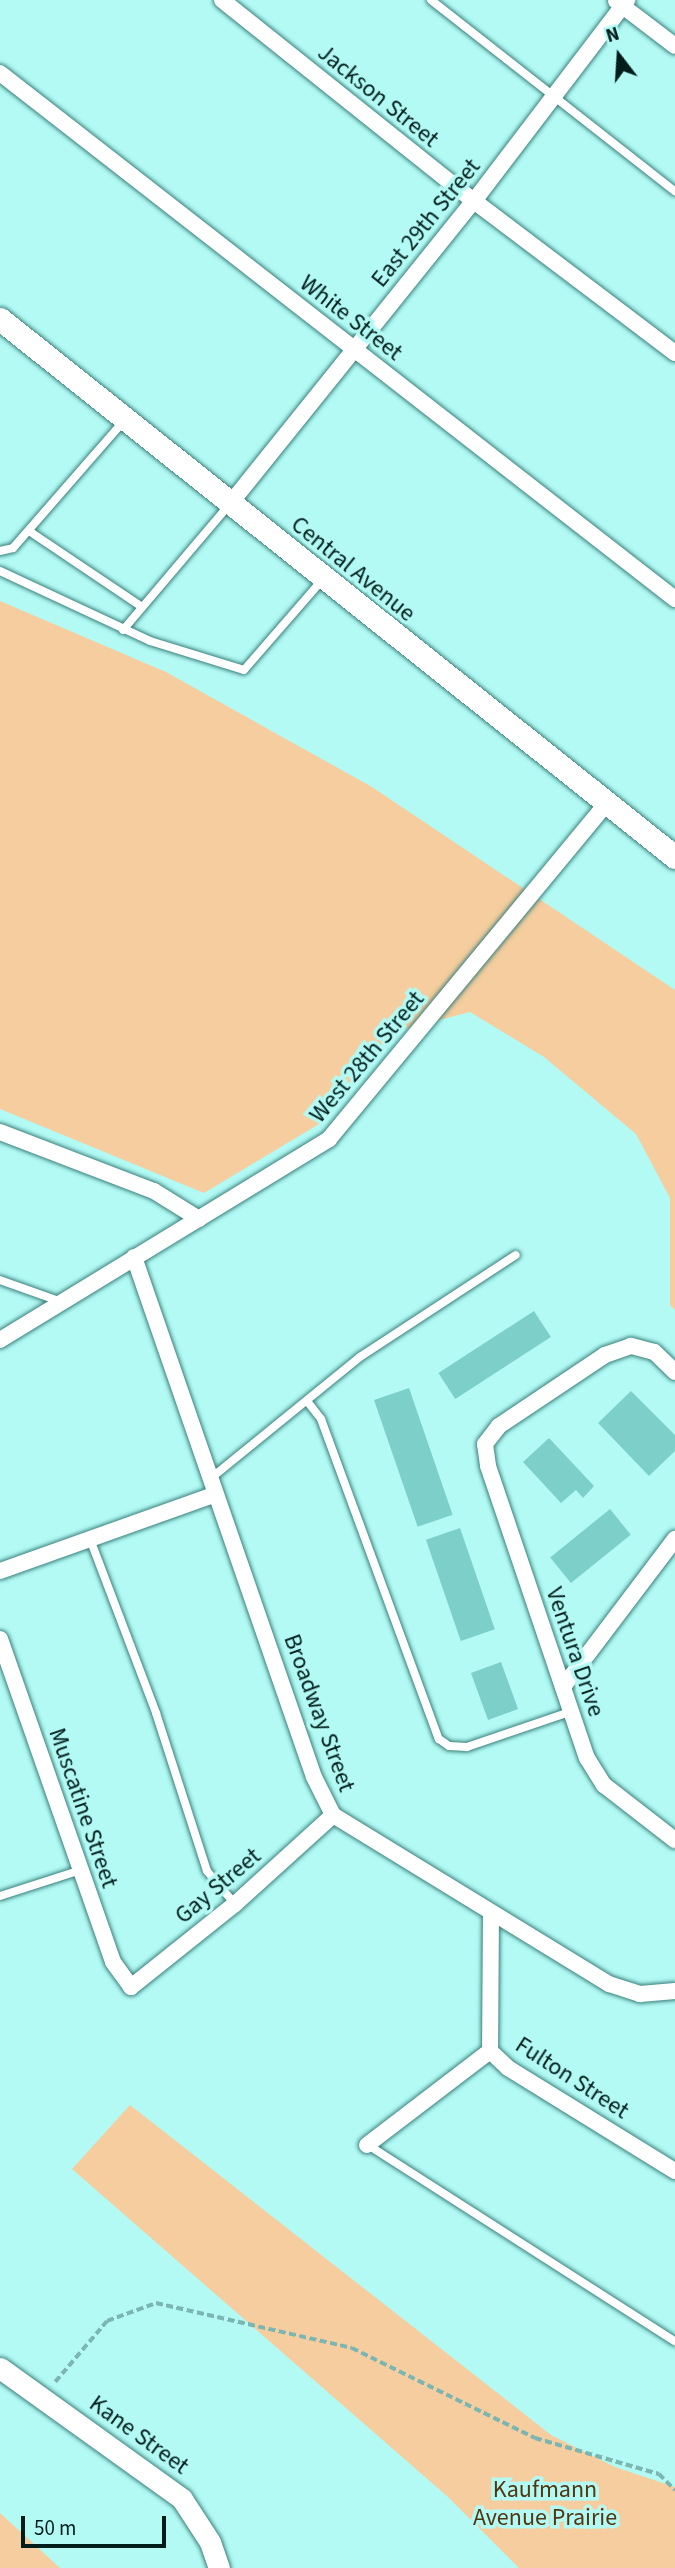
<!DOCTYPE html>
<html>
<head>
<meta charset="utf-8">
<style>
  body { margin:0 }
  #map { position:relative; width:675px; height:2568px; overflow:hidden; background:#b3faf5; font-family:"Source Sans 3",sans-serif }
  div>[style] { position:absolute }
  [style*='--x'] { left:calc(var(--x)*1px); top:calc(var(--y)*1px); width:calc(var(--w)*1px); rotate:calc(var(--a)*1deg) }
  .green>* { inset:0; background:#f5cd9e }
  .building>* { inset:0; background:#7dcfca; transform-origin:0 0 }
  .path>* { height:3.5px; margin-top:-1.75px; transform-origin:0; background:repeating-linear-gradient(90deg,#7cb6b2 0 7px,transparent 0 10.5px) }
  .roads { filter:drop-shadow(0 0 2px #3a807c) drop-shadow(0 0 2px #3a807c) }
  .lane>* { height:8px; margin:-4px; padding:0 4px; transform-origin:4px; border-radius:4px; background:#fff }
  .street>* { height:16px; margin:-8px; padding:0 8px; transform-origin:8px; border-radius:8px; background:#fff }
  .secondary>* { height:21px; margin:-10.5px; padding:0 10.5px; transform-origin:10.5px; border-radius:10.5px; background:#fff }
  .primary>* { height:23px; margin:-11.5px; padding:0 11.5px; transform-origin:11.5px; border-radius:11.5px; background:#fff }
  span { translate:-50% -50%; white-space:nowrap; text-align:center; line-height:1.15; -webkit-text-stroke:7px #b3faf5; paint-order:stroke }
  .street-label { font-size:24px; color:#001d1b }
  .park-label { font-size:24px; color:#53360f }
  .north { position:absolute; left:584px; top:21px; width:70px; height:70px; -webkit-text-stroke:5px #b3faf5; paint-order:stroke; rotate:343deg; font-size:19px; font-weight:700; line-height:28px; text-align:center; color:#001d1b }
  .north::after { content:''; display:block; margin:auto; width:24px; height:32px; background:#001d1b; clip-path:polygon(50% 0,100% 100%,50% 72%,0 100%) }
  .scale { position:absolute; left:21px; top:2516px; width:145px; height:32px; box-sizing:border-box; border:4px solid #001d1b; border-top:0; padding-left:9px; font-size:21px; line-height:24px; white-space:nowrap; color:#001d1b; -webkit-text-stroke:5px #b3faf5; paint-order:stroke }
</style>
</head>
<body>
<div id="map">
  <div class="green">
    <i style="clip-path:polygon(0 601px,166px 672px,372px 787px,675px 990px,675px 1310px,670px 1305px,670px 1198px,636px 1134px,544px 1057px,470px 1012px,397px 1031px,319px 1124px,204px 1193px,0 1109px)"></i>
    <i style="clip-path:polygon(130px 2105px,551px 2435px,615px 2467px,675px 2487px,675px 2568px,519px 2568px,448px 2497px,72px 2169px)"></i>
    <i style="clip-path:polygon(0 2513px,11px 2523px,60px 2568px,0 2568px)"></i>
  </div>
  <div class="building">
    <i style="left:534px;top:1311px;width:31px;height:114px;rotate:57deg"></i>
    <i style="left:409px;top:1388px;width:134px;height:37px;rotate:71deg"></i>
    <i style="clip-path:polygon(631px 1391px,675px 1435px,675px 1451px,649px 1476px,598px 1423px)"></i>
    <i style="clip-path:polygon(549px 1438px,594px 1486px,583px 1498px,576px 1490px,561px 1503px,523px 1462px)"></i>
    <i style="left:610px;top:1509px;width:33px;height:77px;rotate:51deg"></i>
    <i style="left:460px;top:1528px;width:107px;height:36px;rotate:71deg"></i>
    <i style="left:501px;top:1662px;width:50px;height:32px;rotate:70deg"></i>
  </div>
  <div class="path">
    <i style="--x:55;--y:2382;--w:80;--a:-49.6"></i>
    <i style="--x:107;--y:2321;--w:52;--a:-20.2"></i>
    <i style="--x:156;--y:2303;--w:201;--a:12.9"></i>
    <i style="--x:352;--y:2348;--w:204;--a:26.2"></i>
    <i style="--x:535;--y:2438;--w:129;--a:16.2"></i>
    <i style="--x:659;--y:2474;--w:23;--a:45"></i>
  </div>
  <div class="roads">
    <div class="lane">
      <i style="--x:431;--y:0;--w:310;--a:38.1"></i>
      <i style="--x:29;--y:531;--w:136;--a:33.9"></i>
      <i style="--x:0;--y:551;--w:13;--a:-13"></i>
      <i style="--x:13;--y:548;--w:167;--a:-48.9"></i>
      <i style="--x:0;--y:571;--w:166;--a:25"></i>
      <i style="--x:150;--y:641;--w:98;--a:17.1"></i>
      <i style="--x:244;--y:670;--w:121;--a:-49"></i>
      <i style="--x:123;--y:630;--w:165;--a:-49.7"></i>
      <i style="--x:0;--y:1280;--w:63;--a:19.6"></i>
      <i style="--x:307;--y:1401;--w:23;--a:52"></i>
      <i style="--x:321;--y:1419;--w:341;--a:69.8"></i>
      <i style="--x:439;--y:1739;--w:12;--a:35"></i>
      <i style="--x:449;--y:1746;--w:18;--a:3"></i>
      <i style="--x:467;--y:1747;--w:109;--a:-18.8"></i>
      <i style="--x:211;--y:1478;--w:192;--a:-39.1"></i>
      <i style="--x:360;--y:1357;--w:186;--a:-33.2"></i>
      <i style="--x:90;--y:1539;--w:186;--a:69.2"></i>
      <i style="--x:156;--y:1713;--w:166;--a:72.1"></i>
      <i style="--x:207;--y:1871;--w:43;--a:49.7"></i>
      <i style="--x:0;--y:1896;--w:85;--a:-17.8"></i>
      <i style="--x:368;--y:2145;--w:364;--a:32.6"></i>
    </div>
    <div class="street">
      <i style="--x:222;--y:0;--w:322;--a:38.6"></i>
      <i style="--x:474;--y:201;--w:252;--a:37.1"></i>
      <i style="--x:616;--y:1;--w:74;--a:37.3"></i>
      <i style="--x:0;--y:73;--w:856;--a:37.93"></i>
      <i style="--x:230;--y:504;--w:389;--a:-51.2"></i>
      <i style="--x:474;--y:201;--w:253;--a:-52.7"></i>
      <i style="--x:0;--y:1132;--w:165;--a:21"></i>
      <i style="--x:154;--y:1191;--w:53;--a:31.9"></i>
      <i style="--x:134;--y:1257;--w:550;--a:70.91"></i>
      <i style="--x:314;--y:1777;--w:42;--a:63.4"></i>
      <i style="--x:333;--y:1815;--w:324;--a:31.5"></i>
      <i style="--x:609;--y:1984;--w:33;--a:18"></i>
      <i style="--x:640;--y:1994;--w:35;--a:-5"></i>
      <i style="--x:0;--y:1340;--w:386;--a:-31.4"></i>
      <i style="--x:329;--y:1139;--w:433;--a:-50.4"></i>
      <i style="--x:675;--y:1372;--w:29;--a:-136"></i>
      <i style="--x:654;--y:1352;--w:24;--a:-165"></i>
      <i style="--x:631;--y:1346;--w:28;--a:161"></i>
      <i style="--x:605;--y:1355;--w:128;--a:146.2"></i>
      <i style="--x:499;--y:1426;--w:23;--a:128"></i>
      <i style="--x:485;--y:1444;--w:22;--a:82"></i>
      <i style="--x:488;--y:1466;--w:308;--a:71.3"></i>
      <i style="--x:587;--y:1758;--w:32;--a:58"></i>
      <i style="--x:604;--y:1785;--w:90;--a:37.8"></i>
      <i style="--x:0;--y:1571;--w:229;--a:-19.6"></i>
      <i style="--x:0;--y:1639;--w:342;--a:70.7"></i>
      <i style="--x:113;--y:1962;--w:31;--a:54"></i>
      <i style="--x:131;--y:1987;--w:133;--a:-38.6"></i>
      <i style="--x:235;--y:1904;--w:132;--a:-42.2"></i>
      <i style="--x:563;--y:1687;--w:186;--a:-52.9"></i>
      <i style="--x:491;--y:1914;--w:137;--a:90.4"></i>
      <i style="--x:490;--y:2051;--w:25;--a:43"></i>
      <i style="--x:508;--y:2068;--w:196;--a:31.7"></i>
      <i style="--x:367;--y:2145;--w:155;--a:-37.4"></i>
    </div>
    <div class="secondary">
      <i style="--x:0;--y:2368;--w:224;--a:35.7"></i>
      <i style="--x:182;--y:2499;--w:51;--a:56.9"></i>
      <i style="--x:210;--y:2542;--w:28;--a:71"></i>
    </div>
    <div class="primary">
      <i style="--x:0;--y:319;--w:863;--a:38.56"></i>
    </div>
  </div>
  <div class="street-label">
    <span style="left:378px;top:96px;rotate:39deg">Jackson Street</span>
    <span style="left:426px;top:223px;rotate:-51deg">East 29th Street</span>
    <span style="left:351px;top:318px;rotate:38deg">White Street</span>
    <span style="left:353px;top:569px;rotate:39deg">Central Avenue</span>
    <span style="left:367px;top:1057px;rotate:-50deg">West 28th Street</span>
    <span style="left:575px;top:1652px;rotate:71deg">Ventura Drive</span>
    <span style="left:319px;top:1713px;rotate:70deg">Broadway Street</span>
    <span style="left:83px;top:1808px;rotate:71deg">Muscatine Street</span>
    <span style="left:218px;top:1886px;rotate:-40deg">Gay Street</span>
    <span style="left:572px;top:2078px;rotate:33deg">Fulton Street</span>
    <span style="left:139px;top:2435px;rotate:36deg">Kane Street</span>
  </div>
  <div class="park-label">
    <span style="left:545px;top:2504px">Kaufmann<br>Avenue Prairie</span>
  </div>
  <div class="north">N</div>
  <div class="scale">50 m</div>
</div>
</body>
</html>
